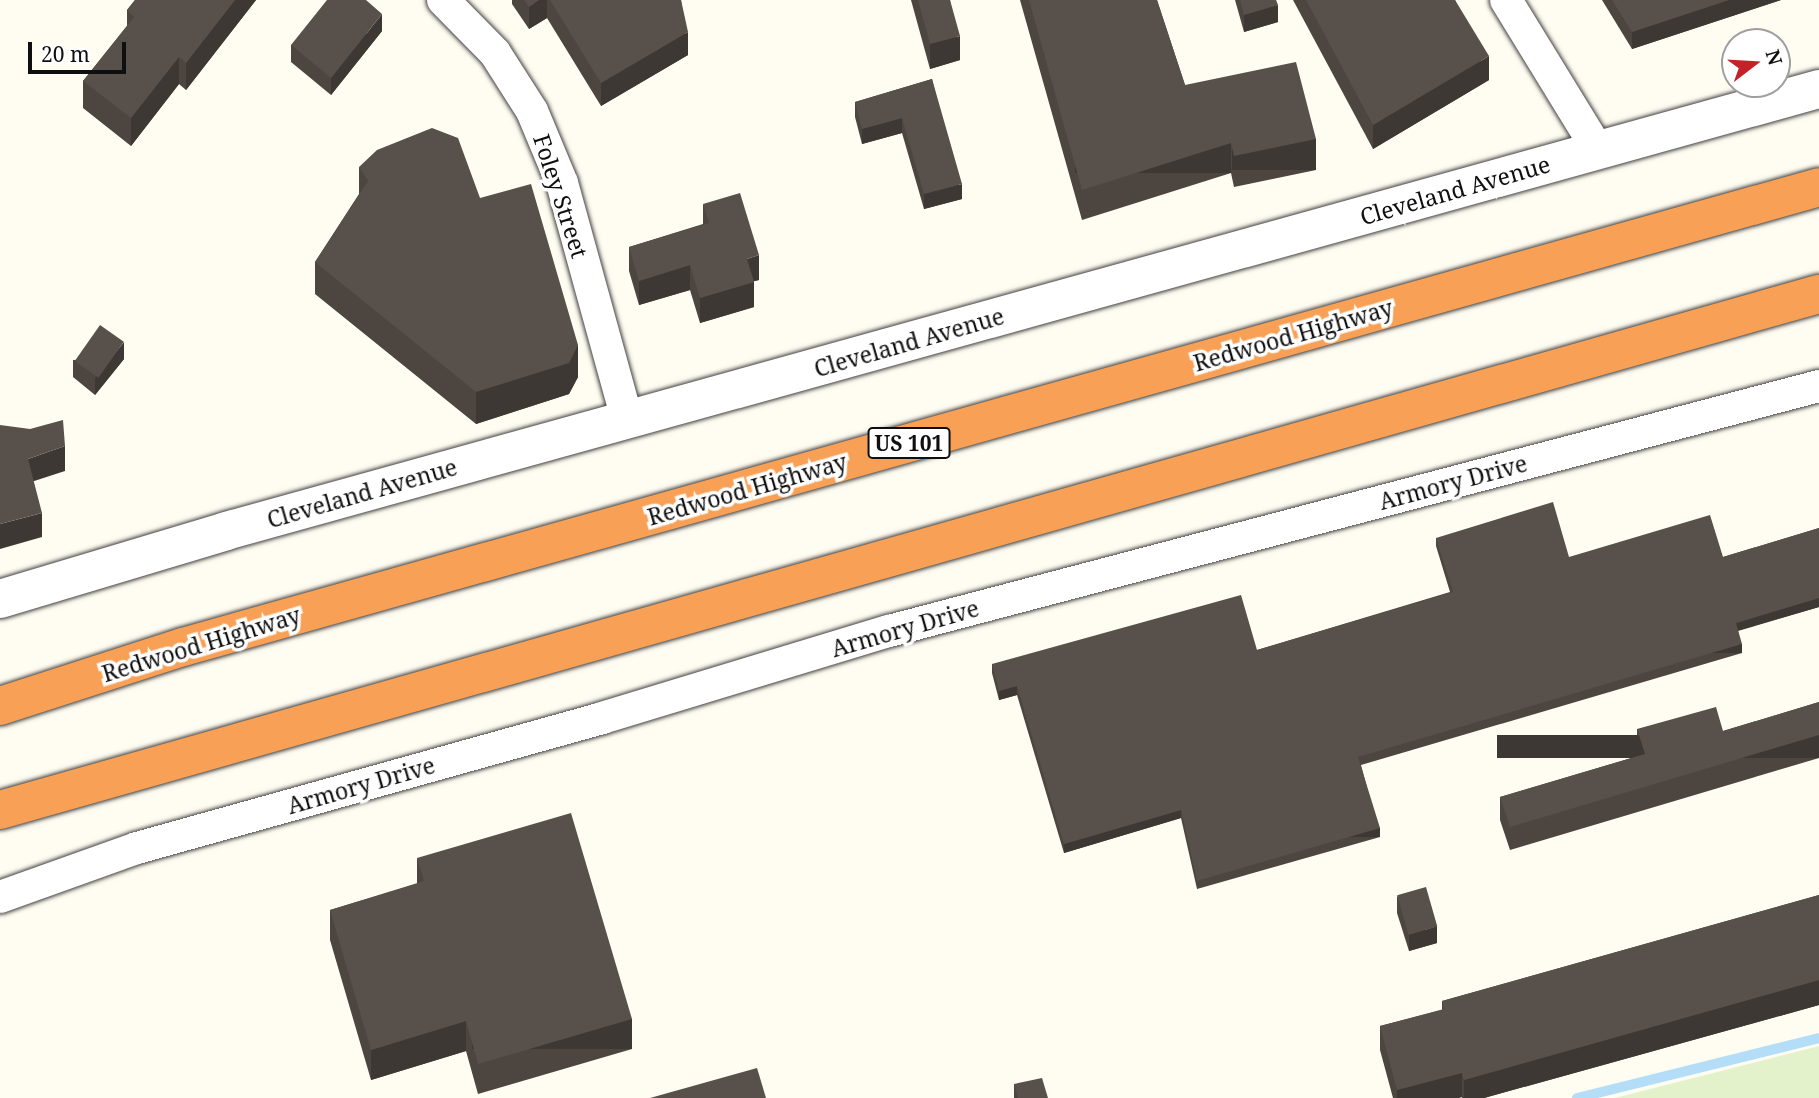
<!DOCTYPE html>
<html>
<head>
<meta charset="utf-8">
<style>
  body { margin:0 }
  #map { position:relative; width:1819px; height:1098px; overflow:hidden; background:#fffcf1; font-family:"Noto Serif",serif }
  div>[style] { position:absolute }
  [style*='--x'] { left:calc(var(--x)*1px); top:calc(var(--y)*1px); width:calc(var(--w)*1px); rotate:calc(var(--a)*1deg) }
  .pitch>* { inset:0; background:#e4f2cb }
  .stream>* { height:10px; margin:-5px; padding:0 5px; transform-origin:5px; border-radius:5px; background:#b4def8 }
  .roads { filter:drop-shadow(0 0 2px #424242) drop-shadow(0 0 2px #424242) }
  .minor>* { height:32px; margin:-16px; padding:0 16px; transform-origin:16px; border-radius:16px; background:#fff }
  .tertiary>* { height:38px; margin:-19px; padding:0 19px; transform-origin:19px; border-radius:19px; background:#fff }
  .motorway>* { height:38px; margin:-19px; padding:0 19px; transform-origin:19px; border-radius:19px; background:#f8a156 }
  .wall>* { inset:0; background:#4c4540 }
  .shaded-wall>* { inset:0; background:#3e3834; transform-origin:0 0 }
  .building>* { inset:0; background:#58504b; transform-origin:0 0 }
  span { translate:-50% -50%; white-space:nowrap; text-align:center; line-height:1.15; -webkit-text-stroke:7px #fff; paint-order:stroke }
  .shield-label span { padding:2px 5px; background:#fff; border:2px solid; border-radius:5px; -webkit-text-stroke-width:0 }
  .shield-label { font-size:21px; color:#0f0f0f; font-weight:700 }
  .street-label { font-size:23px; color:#0f0f0f }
  .north { position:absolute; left:1721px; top:28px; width:70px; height:70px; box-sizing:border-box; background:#fff; border:2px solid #9f9f9f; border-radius:50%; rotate:73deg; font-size:19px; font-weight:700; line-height:28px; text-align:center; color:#0f0f0f }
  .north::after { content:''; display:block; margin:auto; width:24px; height:32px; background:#c42229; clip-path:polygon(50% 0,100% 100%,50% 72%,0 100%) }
  .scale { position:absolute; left:28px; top:42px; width:98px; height:32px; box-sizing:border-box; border:4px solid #0f0f0f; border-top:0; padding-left:9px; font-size:21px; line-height:24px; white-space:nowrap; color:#0f0f0f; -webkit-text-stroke:5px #fff; paint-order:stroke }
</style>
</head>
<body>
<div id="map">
  <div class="pitch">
    <i style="clip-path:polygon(1819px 1046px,1819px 1098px,1615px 1098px)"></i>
  </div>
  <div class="stream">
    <i style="--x:1577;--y:1098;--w:249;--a:-13.9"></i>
  </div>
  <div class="roads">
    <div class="minor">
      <i style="--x:443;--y:0;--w:74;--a:45.5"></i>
      <i style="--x:495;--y:53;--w:69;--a:57.5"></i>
      <i style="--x:532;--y:111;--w:78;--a:67.4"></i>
      <i style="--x:562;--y:183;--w:245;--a:74.6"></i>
      <i style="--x:1506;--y:0;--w:176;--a:58.5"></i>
      <i style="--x:0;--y:897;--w:145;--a:-19.7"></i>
      <i style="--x:137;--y:848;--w:483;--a:-15.6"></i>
      <i style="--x:602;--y:718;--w:300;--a:-16.9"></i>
      <i style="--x:889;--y:631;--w:962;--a:-14.76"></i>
    </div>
    <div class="tertiary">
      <i style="--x:0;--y:599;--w:236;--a:-16.7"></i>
      <i style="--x:226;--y:531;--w:1653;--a:-15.51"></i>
    </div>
    <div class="motorway">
      <i style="--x:0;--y:706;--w:192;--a:-17.9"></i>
      <i style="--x:183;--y:647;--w:1699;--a:-15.7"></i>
      <i style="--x:0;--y:810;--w:1891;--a:-15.84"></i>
    </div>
  </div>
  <div class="wall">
    <i style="clip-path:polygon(135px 0,256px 0,186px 90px,179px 84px,131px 146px,83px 108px,83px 81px,127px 26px,127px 10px)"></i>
    <i style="clip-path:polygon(512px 0,681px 0,688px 55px,601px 106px,547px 18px,529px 29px,512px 4px)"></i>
    <i style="clip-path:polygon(911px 0,950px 0,960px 60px,930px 69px)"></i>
    <i style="clip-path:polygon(1020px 0,1157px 0,1185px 85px,1316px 170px,1234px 187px,1231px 173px,1082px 220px)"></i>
    <i style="clip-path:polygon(1235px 0,1276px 0,1278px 22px,1244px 32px)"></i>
    <i style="clip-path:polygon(1293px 0,1455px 0,1489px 80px,1373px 149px)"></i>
    <i style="clip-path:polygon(1602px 0,1781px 0,1632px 49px)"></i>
    <i style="clip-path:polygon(382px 31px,331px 95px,291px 62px,291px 45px)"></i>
    <i style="clip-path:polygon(932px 79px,962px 199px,924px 209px,902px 133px,862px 144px,855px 117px,855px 102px)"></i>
    <i style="clip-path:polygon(359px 167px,480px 198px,578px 377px,569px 394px,476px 424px,315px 294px,315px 262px,359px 194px)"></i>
    <i style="clip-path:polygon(703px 204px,759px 280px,754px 281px,754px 307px,700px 323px,690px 290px,639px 305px,629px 271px,629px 247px,703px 224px)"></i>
    <i style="clip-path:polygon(124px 359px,95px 395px,73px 377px,73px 360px)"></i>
    <i style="clip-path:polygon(1819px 528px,1819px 607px,1738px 631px,1742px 653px,1361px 765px,1380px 837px,1197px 889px,1181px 818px,1064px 853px,1017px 695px,999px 700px,992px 673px,992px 664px,1257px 650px,1450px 592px,1436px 546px,1436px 538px,1569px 557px,1723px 557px)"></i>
    <i style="clip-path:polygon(1819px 702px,1819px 758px,1510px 850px,1500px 820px,1500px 797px,1638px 756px,1637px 752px,1637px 729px,1723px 731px)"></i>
    <i style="clip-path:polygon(417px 858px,632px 1049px,478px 1094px,466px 1051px,371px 1080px,330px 940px,330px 910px,417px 884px)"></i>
    <i style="clip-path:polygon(1819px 895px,1819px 1005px,1484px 1098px,1462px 1098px,1462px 1097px,1458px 1098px,1393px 1098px,1380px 1050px,1380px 1026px,1442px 1010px,1442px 1001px)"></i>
    <i style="clip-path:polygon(1397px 896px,1437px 943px,1409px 951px,1397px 913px)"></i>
    <i style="clip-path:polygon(1014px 1084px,1048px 1098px,1014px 1098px)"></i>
  </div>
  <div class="shaded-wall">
    <i style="clip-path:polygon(235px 0,256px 0,186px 90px,186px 63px)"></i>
    <i style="clip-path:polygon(539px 0,547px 0,547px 18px,529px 29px,529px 7px)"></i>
    <i style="clip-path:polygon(1729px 0,1781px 0,1632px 49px,1632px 32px)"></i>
    <i style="clip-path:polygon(1278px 5px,1278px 22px,1244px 32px,1244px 15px)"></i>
    <i style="clip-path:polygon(382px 14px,382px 31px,331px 95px,331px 78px)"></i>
    <i style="clip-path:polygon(688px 32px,688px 55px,601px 106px,601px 83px)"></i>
    <i style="clip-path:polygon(960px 36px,960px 60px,930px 69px,930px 44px)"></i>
    <i style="clip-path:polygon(1489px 56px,1489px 80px,1373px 149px,1373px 125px)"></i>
    <i style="clip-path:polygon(179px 57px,179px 84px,131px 146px,131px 118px)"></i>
    <i style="clip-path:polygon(902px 118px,902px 133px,862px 144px,862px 129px)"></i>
    <i style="left:1316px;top:139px;width:31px;height:84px;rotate:90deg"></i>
    <i style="left:1231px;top:143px;width:30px;height:156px;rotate:90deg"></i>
    <i style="clip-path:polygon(962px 184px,962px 199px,924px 209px,924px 194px)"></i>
    <i style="clip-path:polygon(759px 255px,759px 280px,747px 283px,747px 259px)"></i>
    <i style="clip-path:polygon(690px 265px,690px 290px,639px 305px,639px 281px)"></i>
    <i style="clip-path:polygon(754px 282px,754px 307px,700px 323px,700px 298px)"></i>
    <i style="clip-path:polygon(124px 342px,124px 359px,95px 395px,95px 378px)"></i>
    <i style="clip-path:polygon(578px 345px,578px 377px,569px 394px,476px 424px,476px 392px)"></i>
    <i style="clip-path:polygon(65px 446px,65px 471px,28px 483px,28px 459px)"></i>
    <i style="clip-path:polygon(42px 513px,42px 537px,0 549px,0 524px)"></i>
    <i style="clip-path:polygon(1819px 598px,1819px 607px,1736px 631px,1736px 623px)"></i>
    <i style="left:1742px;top:644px;width:9px;height:400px;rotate:90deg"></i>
    <i style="clip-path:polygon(1017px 686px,1017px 695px,999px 700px,999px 691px)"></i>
    <i style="left:1819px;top:735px;width:23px;height:322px;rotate:90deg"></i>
    <i style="clip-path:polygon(1181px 810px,1181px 818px,1064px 853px,1064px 844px)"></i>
    <i style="left:1380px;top:828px;width:9px;height:191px;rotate:90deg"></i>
    <i style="clip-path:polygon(1437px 926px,1437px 943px,1409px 951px,1409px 935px)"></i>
    <i style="clip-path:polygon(1819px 980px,1819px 1005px,1484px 1098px,1464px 1098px,1464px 1080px)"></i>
    <i style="left:632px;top:1019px;width:30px;height:160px;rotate:90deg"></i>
    <i style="clip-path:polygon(466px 1021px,466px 1051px,371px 1080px,371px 1050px)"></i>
    <i style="clip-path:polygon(1462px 1073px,1462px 1097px,1458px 1098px,1397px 1098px,1397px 1090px)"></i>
  </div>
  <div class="building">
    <i style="clip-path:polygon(135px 0,235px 0,186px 63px,179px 57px,131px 118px,83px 81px,134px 17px,127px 10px)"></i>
    <i style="clip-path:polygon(327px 0,366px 0,382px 14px,331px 78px,291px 45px)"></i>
    <i style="clip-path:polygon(524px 0,539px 0,529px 7px)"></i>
    <i style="clip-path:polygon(550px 0,681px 0,688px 32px,601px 83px)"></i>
    <i style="clip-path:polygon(918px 0,950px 0,960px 36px,930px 44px)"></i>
    <i style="clip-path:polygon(1029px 0,1157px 0,1185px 85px,1296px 62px,1316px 139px,1234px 156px,1231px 143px,1082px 190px)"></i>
    <i style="clip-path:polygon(1240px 0,1276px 0,1278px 5px,1244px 15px)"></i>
    <i style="clip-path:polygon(1306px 0,1455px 0,1489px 56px,1373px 125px)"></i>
    <i style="clip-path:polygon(1612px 0,1729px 0,1632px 32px)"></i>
    <i style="clip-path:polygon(932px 79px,962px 184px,924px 194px,902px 118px,862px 129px,855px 102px)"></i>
    <i style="clip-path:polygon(432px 128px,458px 138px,480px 198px,531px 184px,578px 345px,569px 363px,476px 392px,315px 262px,368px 181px,359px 167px,377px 150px)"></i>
    <i style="clip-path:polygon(740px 193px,759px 255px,747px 259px,754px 282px,700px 298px,690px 265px,639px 281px,629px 247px,709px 223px,703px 204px)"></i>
    <i style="left:100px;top:325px;width:29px;height:44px;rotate:35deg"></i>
    <i style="clip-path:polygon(63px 420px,65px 446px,28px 459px,42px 513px,0 524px,0 425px,30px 429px)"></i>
    <i style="clip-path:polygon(1553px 502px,1569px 557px,1710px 515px,1723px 557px,1819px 528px,1819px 598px,1736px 623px,1742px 644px,1358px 757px,1380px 828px,1197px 881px,1181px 810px,1064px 844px,1017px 686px,999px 691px,992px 664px,1241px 595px,1257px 650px,1453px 592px,1436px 538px)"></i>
    <i style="clip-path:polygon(1819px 702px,1819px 735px,1510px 827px,1500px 797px,1645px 754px,1637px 729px,1716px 707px,1723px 731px)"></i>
    <i style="clip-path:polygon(571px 813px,632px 1019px,478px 1064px,466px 1021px,371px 1050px,330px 910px,424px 881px,417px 858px)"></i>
    <i style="left:1426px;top:887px;width:41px;height:30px;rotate:74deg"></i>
    <i style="clip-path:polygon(1819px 895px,1819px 980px,1464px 1080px,1462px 1073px,1397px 1090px,1380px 1026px,1444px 1009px,1442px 1001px)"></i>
    <i style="clip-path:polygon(757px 1068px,766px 1098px,650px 1098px)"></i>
    <i style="clip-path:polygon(1042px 1078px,1048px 1098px,1018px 1098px,1014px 1084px)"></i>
  </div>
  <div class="shield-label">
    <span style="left:909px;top:443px">US 101</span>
  </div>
  <div class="street-label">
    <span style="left:1455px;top:190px;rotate:-16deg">Cleveland Avenue</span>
    <span style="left:561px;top:196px;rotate:72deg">Foley Street</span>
    <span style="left:1293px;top:335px;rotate:-16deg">Redwood Highway</span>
    <span style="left:909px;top:342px;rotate:-16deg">Cleveland Avenue</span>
    <span style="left:1453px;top:482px;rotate:-15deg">Armory Drive</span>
    <span style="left:747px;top:489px;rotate:-16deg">Redwood Highway</span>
    <span style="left:362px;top:493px;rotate:-16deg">Cleveland Avenue</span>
    <span style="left:905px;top:628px;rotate:-16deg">Armory Drive</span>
    <span style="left:201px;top:644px;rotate:-17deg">Redwood Highway</span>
    <span style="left:361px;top:785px;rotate:-16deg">Armory Drive</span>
  </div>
  <div class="north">N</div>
  <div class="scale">20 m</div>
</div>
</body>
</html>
